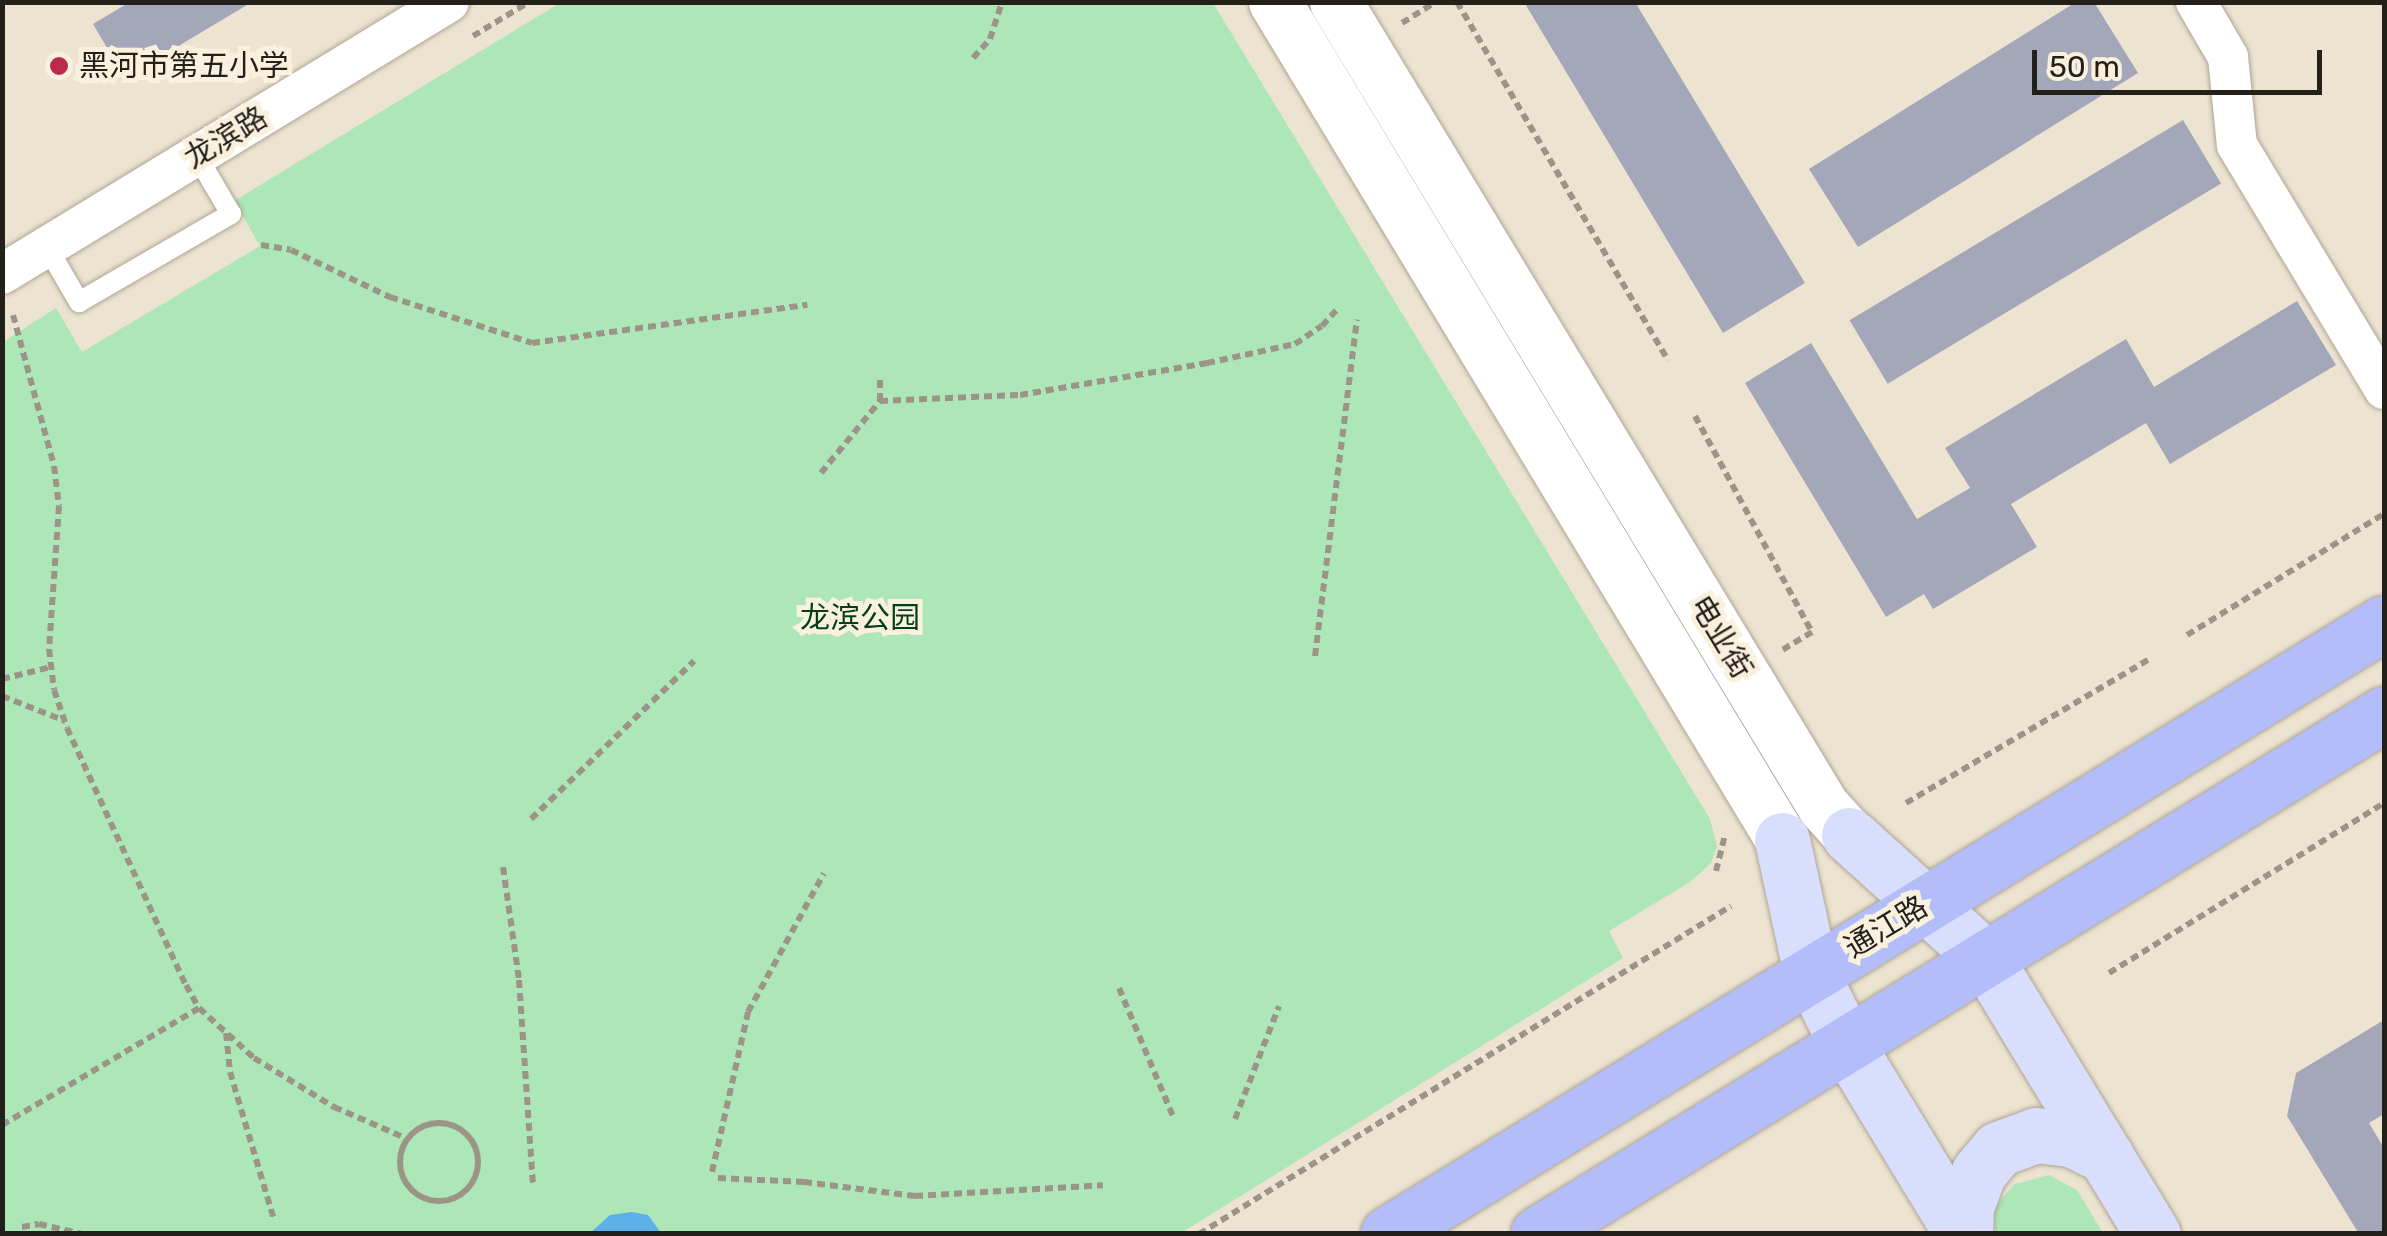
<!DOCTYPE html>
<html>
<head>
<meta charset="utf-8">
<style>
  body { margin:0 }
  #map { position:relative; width:2387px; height:1236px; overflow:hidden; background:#ede3d1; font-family:Rubik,"Noto Sans SC",sans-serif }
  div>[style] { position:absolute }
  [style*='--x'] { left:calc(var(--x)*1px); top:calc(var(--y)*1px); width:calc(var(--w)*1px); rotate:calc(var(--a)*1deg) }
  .green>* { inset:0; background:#ade6b7 }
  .water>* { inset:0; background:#5cb1ea }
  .building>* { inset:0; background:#a4a7b9; transform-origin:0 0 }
  .path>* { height:6px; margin-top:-3px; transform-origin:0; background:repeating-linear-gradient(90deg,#9c9587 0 8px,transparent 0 13px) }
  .path>.ring { margin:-3px; padding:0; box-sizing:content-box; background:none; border:6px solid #9c9587; border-radius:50% }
  .roads { filter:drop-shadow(0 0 2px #aea594) drop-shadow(0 0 2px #aea594) }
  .service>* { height:20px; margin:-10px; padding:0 10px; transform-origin:10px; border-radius:10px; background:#fff }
  .minor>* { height:40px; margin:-20px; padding:0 20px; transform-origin:20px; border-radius:20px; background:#fff }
  .tertiary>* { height:52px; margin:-26px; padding:0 26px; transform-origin:26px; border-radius:26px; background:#fff }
  .secondary>* { height:55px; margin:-27.5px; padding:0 27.5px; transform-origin:27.5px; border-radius:27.5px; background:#d8defc }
  .primary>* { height:55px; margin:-27.5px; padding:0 27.5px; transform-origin:27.5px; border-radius:27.5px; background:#b2bdfa }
  .dots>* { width:28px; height:28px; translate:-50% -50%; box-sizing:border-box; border:5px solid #faf0de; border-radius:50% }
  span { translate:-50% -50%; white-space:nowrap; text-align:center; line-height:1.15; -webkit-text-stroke:10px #faf0de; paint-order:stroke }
  .poi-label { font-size:30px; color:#231f19 }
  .left { translate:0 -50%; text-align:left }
  .street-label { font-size:30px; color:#231f19 }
  .park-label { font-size:30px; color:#033f18 }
  .frame { position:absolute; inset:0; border:5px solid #231f19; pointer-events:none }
  .scale { position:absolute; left:2032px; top:50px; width:290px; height:45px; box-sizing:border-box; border:5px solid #231f19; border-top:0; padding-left:12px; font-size:30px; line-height:35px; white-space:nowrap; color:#231f19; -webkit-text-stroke:8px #faf0de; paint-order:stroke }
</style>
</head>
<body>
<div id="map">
  <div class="green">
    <i style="clip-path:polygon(560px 3px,1213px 3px,1710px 819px,1717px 846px,1711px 863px,1690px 882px,1609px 931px,1623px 958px,1181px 1233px,3px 1234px,3px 342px,56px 308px,82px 352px,260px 246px,234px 201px)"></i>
    <i style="clip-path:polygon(2049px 1175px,2077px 1190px,2103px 1233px,1995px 1233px,1994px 1207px,2015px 1184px)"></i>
  </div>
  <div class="water">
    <i style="clip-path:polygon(632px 1212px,648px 1215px,661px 1233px,590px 1233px,610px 1215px)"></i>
  </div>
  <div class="building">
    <i style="clip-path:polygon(130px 2px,252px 2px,125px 78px,93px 24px)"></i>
    <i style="clip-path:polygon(1524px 2px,1635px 2px,1805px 283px,1723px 333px)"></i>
    <i style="clip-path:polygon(2076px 2px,2094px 2px,2138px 73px,1858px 247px,1809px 169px)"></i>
    <i style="left:2183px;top:120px;width:74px;height:389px;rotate:59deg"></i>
    <i style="clip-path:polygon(2297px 301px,2336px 365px,2170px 464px,2146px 423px,2011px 504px,2037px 547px,1933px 609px,1924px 594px,1886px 617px,1745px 383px,1811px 343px,1917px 519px,1970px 488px,1945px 448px,2126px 339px,2154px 387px)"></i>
    <i style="clip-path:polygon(2384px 1020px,2384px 1114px,2369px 1123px,2384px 1148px,2384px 1234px,2359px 1234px,2287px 1116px,2296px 1073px)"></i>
  </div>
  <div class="path">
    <i style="--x:1457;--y:2;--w:416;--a:59.5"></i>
    <i style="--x:1402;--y:23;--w:40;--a:-32"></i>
    <i style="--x:473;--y:36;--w:66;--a:-31.3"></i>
    <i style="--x:973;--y:58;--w:25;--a:-48"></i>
    <i style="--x:990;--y:39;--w:39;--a:-72"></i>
    <i style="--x:261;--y:245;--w:30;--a:9"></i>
    <i style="--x:291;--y:250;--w:110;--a:25.4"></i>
    <i style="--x:390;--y:297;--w:149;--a:17.9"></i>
    <i style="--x:532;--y:343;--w:278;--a:-7.9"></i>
    <i style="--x:13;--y:315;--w:156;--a:74.8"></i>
    <i style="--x:54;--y:466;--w:40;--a:82.9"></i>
    <i style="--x:59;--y:506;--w:143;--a:94"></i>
    <i style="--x:49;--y:649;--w:41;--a:83"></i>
    <i style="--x:54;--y:690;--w:40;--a:71.1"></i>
    <i style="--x:67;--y:728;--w:283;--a:65.2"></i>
    <i style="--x:186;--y:985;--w:26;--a:61"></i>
    <i style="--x:199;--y:1008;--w:74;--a:42.3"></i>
    <i style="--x:254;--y:1058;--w:94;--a:31.5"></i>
    <i style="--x:334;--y:1107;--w:81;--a:23.4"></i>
    <i style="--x:880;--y:401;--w:140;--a:-2.5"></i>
    <i style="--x:1020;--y:395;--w:190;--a:-9.7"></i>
    <i style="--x:1207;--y:363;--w:90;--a:-12.2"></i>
    <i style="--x:1295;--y:344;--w:32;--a:-34"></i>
    <i style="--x:1322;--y:326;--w:25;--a:-48"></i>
    <i style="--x:1695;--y:416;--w:246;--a:61.6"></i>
    <i style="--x:1812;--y:632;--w:37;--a:149"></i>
    <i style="--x:821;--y:473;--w:93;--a:-50.7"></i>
    <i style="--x:880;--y:401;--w:26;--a:-90"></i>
    <i style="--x:2187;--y:635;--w:231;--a:-31.6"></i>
    <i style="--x:1315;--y:656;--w:339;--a:-82.9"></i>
    <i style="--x:2;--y:679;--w:50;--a:-13.8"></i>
    <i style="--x:2;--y:696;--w:68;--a:21.6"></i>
    <i style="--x:1906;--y:803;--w:285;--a:-30.6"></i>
    <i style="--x:531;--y:819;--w:227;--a:-44.1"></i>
    <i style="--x:503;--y:867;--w:114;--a:81.9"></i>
    <i style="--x:519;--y:980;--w:205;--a:86.1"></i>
    <i style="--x:1716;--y:871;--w:37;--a:-76"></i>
    <i style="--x:2109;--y:973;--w:323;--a:-31.7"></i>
    <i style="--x:1119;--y:988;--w:142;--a:67.2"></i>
    <i style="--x:226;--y:1033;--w:39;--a:84"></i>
    <i style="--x:230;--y:1072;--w:154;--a:73.4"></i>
    <i style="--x:1235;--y:1119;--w:121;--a:-68.7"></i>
    <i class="ring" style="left:400px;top:1123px;width:72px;height:72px"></i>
    <i style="--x:2;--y:1125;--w:229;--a:-30.7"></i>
    <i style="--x:712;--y:1172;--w:164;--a:-77.3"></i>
    <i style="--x:748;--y:1012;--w:158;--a:-61.3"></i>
    <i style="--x:718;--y:1178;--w:86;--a:2.7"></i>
    <i style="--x:804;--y:1182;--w:112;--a:7.2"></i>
    <i style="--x:915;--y:1196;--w:188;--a:-3.3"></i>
    <i style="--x:22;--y:1227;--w:17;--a:-10"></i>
    <i style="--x:39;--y:1224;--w:44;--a:13.1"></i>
    <i style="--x:1199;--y:1234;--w:625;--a:-31.66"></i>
  </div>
  <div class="roads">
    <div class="service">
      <i style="--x:47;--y:247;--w:64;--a:59.8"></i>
      <i style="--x:79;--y:302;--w:176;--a:-30.1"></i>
      <i style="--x:231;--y:214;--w:67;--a:-120.4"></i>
    </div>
    <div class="minor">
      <i style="--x:2196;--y:2;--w:64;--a:59.8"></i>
      <i style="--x:2228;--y:57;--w:88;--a:84.2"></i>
      <i style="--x:2237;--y:145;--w:285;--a:58.9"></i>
      <i style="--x:2;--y:274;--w:523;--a:-31.32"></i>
    </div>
    <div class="tertiary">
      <i style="--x:1275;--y:2;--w:979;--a:58.83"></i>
      <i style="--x:1336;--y:2;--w:941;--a:58.78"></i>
      <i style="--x:1824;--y:807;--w:38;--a:48"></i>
    </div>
    <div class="secondary">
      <i style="--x:1849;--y:835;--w:183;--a:42.1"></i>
      <i style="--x:1985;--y:958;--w:323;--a:58.7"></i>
      <i style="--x:1782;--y:840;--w:136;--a:77.7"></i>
      <i style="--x:1811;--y:973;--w:80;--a:63.4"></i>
      <i style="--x:1847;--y:1045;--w:221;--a:58.7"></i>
      <i style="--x:1965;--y:1234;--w:27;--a:-88"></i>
      <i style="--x:1966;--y:1207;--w:37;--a:-70"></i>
      <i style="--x:1979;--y:1172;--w:30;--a:-50"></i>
      <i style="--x:1998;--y:1149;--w:40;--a:-20.2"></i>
      <i style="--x:2036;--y:1135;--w:35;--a:7"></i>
      <i style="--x:2071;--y:1139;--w:39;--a:26"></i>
    </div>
    <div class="primary">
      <i style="--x:1388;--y:1234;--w:1168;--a:-31.53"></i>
      <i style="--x:1538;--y:1234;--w:993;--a:-31.58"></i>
    </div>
  </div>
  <div class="dots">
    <i style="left:59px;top:66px;background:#bb2a4c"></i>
  </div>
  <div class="poi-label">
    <span class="left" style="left:79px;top:66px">黑河市第五小学</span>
  </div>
  <div class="street-label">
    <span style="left:226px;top:138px;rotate:-31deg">龙滨路</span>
    <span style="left:1721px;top:637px;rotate:59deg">电业街</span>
    <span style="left:1886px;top:927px;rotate:-31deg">通江路</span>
  </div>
  <div class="park-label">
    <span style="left:860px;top:618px">龙滨公园</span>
  </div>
  <div class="frame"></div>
  <div class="scale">50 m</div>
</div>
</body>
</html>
